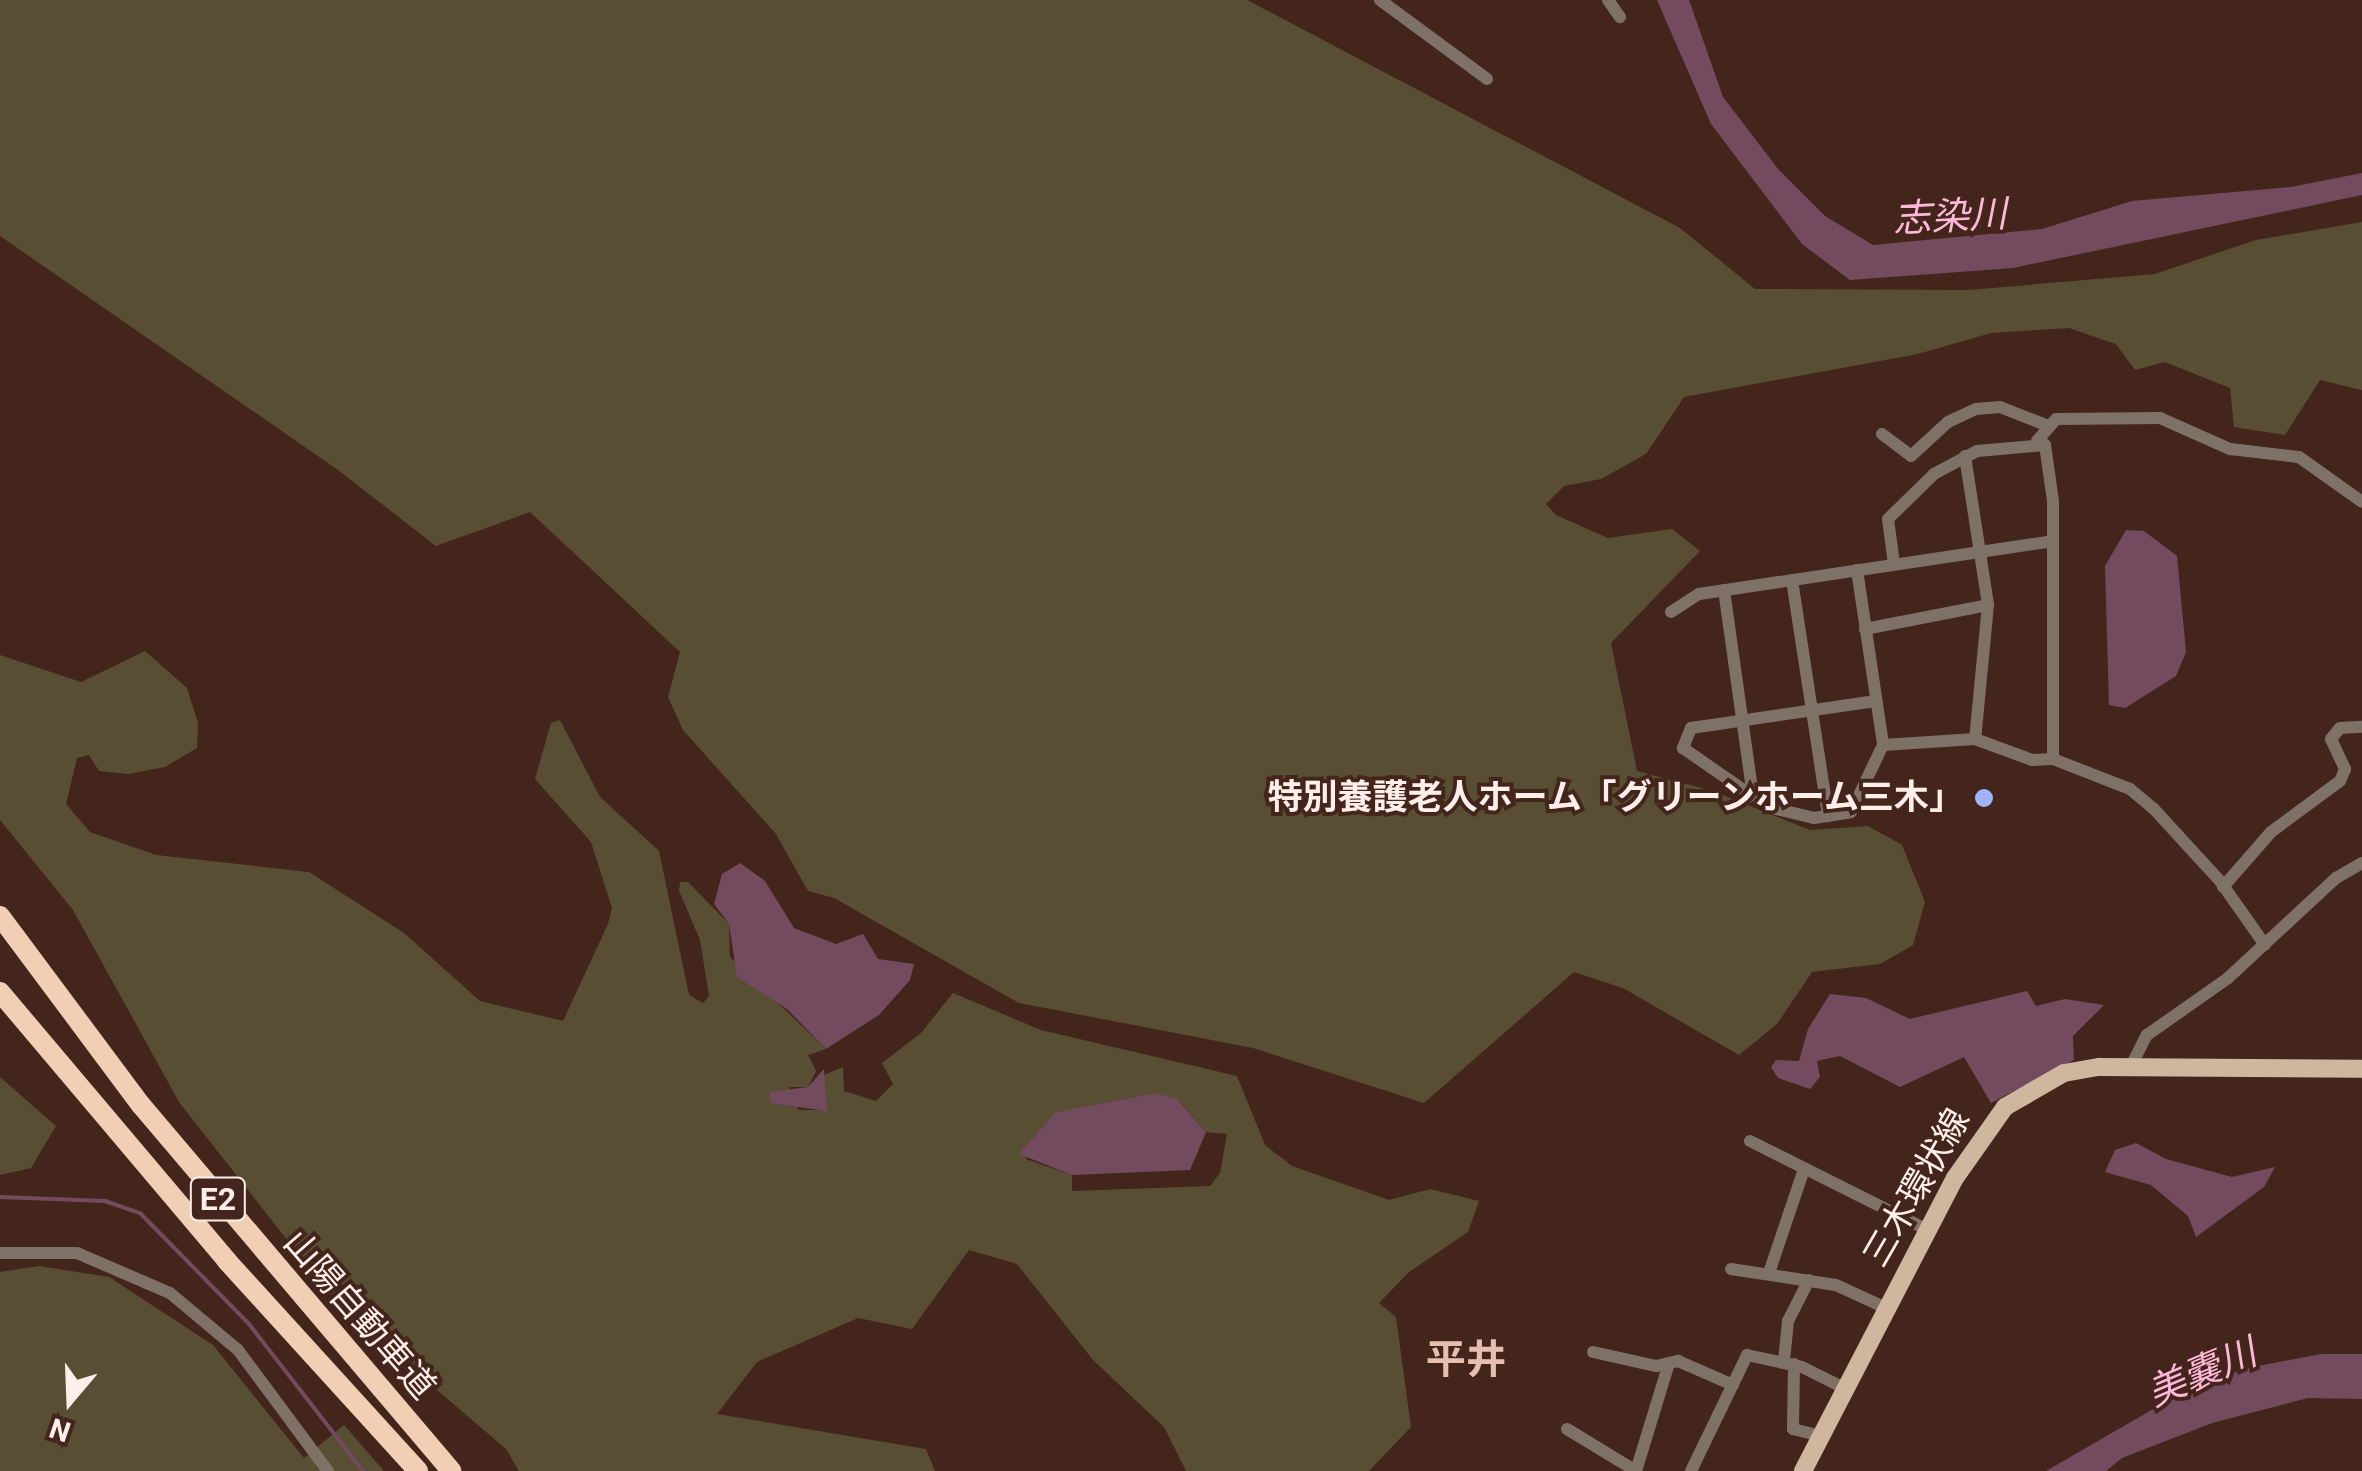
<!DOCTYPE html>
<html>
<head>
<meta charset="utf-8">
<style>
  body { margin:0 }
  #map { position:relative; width:2362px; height:1471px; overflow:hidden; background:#44251b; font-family:Roboto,"Noto Sans JP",sans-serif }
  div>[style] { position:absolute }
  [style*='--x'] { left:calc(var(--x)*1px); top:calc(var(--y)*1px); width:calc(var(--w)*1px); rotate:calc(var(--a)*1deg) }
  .green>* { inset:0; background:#584e33 }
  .water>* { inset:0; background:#734b5f }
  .stream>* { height:4px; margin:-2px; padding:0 2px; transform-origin:2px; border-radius:2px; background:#734b5f }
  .minor>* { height:12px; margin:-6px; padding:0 6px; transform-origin:6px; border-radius:6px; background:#7e7267 }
  .major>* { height:18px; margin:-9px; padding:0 9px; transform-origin:9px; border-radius:9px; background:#cfb69f }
  .highway>* { height:20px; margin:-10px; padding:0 10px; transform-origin:10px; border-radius:10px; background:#efd0b5 }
  .dots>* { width:28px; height:28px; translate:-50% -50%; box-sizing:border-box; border:5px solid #44251b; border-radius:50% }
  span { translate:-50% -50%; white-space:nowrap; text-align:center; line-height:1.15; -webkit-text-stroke:8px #44251b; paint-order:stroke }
  .shield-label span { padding:2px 8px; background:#44251b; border:2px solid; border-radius:8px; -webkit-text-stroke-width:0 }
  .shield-label { font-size:32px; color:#ffeee9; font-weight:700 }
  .poi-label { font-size:35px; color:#ffeee9; font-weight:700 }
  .right { translate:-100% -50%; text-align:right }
  .street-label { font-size:35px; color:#ffeee9 }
  .water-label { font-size:38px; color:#feb7d9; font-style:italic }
  .quarter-label { font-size:40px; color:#e7bfb2; font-weight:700 }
  .north { position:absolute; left:20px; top:1351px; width:100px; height:100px; -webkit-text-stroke:8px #44251b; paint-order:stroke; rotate:199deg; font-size:28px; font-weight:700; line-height:40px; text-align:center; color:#ffeee9 }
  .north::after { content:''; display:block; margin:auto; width:35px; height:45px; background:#ffeee9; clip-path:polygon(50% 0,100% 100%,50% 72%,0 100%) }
</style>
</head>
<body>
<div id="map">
  <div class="green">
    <i style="clip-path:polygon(0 0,1247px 0,1680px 228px,1755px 289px,1969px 290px,2155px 274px,2256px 240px,2362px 222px,2362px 390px,2320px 380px,2285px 435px,2234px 427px,2230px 388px,2165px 362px,2135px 370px,2116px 344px,2069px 328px,1991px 333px,1918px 354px,1684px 397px,1646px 454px,1601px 479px,1564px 486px,1546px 504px,1556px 515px,1608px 538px,1672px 529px,1700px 551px,1611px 643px,1637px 771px,1713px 791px,1810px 830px,1868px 826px,1902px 845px,1925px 902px,1913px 945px,1880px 964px,1812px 972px,1777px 1024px,1739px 1055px,1623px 988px,1574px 972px,1424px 1103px,1253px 1048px,1019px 1003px,834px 898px,808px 891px,776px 834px,683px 730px,668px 697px,680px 652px,530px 512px,436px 546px,338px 470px,0 236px)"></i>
    <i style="clip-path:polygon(evenodd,145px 651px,187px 688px,198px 723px,197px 748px,165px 767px,128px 774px,99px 771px,89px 755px,77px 758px,66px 804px,90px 832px,156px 855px,309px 872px,404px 933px,480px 1001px,563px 1021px,608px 924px,612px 908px,591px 842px,535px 779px,551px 723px,560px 720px,600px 797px,659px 851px,689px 995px,703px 1003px,709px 996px,700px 940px,679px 891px,680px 882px,688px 882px,729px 924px,730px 957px,826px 1049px,808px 1055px,816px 1071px,808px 1087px,789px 1087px,799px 1110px,826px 1110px,824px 1075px,843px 1067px,844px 1091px,876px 1101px,893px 1084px,882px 1063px,921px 1033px,953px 993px,1041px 1030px,1237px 1076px,1265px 1145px,1292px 1166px,1389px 1200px,1430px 1189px,1479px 1201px,1468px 1232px,1409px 1272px,1379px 1303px,1396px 1317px,1411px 1427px,1369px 1471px,1186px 1471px,1164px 1427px,1093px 1360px,1017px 1264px,969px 1250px,912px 1329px,858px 1318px,757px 1362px,717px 1414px,926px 1449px,935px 1471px,519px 1471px,506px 1449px,339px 1306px,179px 1102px,73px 910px,0 820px,0 655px,81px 682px,145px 651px,1155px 1093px,1180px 1102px,1206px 1132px,1227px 1134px,1220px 1173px,1210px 1186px,1072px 1191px,1072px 1175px,1026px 1159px,1057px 1112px,1155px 1093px)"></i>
    <i style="clip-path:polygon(0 1077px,56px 1126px,31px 1168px,0 1175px)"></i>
    <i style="clip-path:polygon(39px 1266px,109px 1277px,213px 1345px,304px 1458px,344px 1425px,384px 1471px,0 1471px,0 1272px)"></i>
  </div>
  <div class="water">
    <i style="clip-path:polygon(1657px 0,1689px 0,1723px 97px,1778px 169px,1825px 216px,1873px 245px,2042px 229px,2132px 201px,2291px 187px,2362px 173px,2362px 195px,2013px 268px,1850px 280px,1802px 244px,1711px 124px)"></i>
    <i style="clip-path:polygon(2126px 530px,2144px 531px,2177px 556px,2186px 652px,2176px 676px,2125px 708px,2109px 705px,2105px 566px)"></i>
    <i style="clip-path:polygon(740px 863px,765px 881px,794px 928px,836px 944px,863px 934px,878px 959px,914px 964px,910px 980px,879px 1015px,826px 1049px,787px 1009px,737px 977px,729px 924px,714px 904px,722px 874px)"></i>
    <i style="clip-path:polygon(2027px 991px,2036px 1006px,2065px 999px,2104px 1005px,2073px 1036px,2074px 1060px,1991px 1103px,1964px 1057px,1900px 1087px,1840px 1056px,1817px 1061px,1820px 1077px,1810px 1089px,1778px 1078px,1771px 1067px,1776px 1060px,1799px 1061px,1808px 1029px,1830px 994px,1866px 998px,1910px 1019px)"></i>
    <i style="clip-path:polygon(824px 1069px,827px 1111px,770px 1103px,770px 1092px,808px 1087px)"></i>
    <i style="clip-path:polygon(1155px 1093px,1177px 1099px,1206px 1132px,1190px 1170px,1072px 1175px,1019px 1154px,1056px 1112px)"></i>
    <i style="clip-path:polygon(2136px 1143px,2166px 1159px,2232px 1177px,2275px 1167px,2264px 1187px,2196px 1237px,2188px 1216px,2151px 1185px,2105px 1172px,2115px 1150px)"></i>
    <i style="clip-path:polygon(2321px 1354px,2362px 1354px,2362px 1399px,2308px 1398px,2212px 1423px,2122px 1458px,2106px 1471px,2046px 1471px,2162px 1404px,2243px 1369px)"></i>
  </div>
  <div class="stream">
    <i style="--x:0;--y:1197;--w:105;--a:2.2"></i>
    <i style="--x:105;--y:1201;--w:37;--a:19"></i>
    <i style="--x:140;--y:1213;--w:156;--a:45.5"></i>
    <i style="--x:249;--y:1324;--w:186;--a:52.2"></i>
  </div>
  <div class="minor">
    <i style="--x:1380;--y:0;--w:133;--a:36.4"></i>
    <i style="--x:1608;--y:0;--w:21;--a:55"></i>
    <i style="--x:1882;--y:434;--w:36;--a:37"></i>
    <i style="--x:1911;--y:456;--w:50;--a:-42.6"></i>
    <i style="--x:1948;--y:422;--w:31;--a:-25"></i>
    <i style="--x:1976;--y:409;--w:24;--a:-5"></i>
    <i style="--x:2000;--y:407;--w:49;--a:21.4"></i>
    <i style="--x:2037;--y:441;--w:29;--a:-49"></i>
    <i style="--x:2056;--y:419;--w:104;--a:-0.6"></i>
    <i style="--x:2160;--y:418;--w:77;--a:23.9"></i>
    <i style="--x:2230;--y:449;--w:69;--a:6.6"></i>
    <i style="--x:2299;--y:457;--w:77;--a:35.5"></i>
    <i style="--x:1965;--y:456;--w:151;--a:81.2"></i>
    <i style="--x:1988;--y:605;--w:135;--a:95.5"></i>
    <i style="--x:1857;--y:570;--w:177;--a:81.5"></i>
    <i style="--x:1792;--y:580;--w:239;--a:81.3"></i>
    <i style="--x:1724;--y:590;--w:209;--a:82"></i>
    <i style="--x:1671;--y:612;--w:33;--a:-33"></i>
    <i style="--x:1699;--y:594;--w:358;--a:-8.5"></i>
    <i style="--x:1865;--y:629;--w:125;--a:-11"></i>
    <i style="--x:1876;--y:701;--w:187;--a:171.7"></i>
    <i style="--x:1691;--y:728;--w:22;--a:112"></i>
    <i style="--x:1683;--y:748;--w:103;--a:34.8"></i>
    <i style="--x:1768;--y:807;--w:47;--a:13.4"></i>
    <i style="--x:1814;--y:818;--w:37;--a:-9"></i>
    <i style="--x:1851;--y:812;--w:74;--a:-64.5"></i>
    <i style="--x:1883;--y:745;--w:92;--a:-3.7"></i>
    <i style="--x:1975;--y:739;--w:61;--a:20.2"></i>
    <i style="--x:2032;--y:760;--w:21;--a:-3"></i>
    <i style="--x:2053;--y:759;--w:258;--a:-90"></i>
    <i style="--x:2053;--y:501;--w:57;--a:-98.1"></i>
    <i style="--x:2045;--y:445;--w:68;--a:175"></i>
    <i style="--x:1977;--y:451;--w:49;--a:151.9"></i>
    <i style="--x:1934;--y:474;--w:64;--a:135.6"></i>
    <i style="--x:1888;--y:519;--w:45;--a:82.4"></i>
    <i style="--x:2053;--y:759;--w:83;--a:21.3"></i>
    <i style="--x:2130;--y:789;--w:31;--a:40"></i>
    <i style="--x:2154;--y:809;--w:98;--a:47.5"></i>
    <i style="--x:2220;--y:881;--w:78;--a:54.9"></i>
    <i style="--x:2223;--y:887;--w:73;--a:-48.9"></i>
    <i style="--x:2271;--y:832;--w:86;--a:-36.5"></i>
    <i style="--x:2340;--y:781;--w:13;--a:-67"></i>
    <i style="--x:2345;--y:769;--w:33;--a:-115"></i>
    <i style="--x:2331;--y:739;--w:14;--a:-51"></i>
    <i style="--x:2340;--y:728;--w:22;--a:-3"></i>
    <i style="--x:2132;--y:1064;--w:33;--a:-63"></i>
    <i style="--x:2147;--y:1035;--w:99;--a:-35.1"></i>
    <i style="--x:2228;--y:978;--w:147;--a:-42.8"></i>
    <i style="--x:2336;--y:878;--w:30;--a:-30"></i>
    <i style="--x:1750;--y:1141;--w:199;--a:26.6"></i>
    <i style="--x:0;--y:1253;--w:77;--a:0"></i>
    <i style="--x:77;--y:1253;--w:101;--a:23.3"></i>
    <i style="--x:170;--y:1293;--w:89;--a:40"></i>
    <i style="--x:238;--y:1350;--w:151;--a:53.4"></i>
    <i style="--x:1731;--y:1269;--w:106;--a:8.7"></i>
    <i style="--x:1836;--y:1285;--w:55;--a:24.7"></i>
    <i style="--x:1769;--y:1273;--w:110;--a:-71.4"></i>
    <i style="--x:1593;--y:1352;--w:65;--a:12.5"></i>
    <i style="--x:1656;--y:1366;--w:23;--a:-13"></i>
    <i style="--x:1678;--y:1361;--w:60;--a:23.6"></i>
    <i style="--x:1784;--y:1361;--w:40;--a:-84.3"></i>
    <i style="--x:1788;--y:1321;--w:46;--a:-62.9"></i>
    <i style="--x:1794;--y:1364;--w:65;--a:90.9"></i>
    <i style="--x:1793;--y:1429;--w:30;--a:14"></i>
    <i style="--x:1567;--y:1429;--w:81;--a:31.3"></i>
    <i style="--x:1636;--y:1471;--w:113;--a:-73"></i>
    <i style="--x:1691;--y:1471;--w:129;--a:-64.2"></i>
    <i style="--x:1747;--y:1355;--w:56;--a:12.3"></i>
    <i style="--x:1802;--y:1367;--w:49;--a:26.6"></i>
  </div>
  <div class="major">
    <i style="--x:1803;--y:1471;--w:330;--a:-62.6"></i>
    <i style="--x:1955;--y:1178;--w:87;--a:-54.8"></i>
    <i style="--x:2005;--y:1107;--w:68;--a:-30"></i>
    <i style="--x:2064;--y:1073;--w:36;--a:-10"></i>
    <i style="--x:2099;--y:1067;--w:263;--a:0.4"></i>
  </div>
  <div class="highway">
    <i style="--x:0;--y:916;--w:236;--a:53.3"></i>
    <i style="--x:141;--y:1105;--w:480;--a:49.7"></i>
    <i style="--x:0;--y:992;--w:352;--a:49.8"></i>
    <i style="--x:227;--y:1261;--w:284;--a:47.7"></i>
  </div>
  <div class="dots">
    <i style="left:1984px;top:798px;background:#a1b3fd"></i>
  </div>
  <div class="shield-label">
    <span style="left:218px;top:1199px">E2</span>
  </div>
  <div class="poi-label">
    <span class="right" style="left:1964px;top:798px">特別養護老人ホーム「グリーンホーム三木」</span>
  </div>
  <div class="street-label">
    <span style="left:1917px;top:1188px;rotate:-60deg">三木環状線</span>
    <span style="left:359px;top:1315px;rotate:49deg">山陽自動車道</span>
  </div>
  <div class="water-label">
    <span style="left:1950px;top:217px;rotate:-3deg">志染川</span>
    <span style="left:2202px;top:1373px;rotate:-23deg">美嚢川</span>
  </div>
  <div class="quarter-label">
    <span style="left:1466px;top:1360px">平井</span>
  </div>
  <div class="north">N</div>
</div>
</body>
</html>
